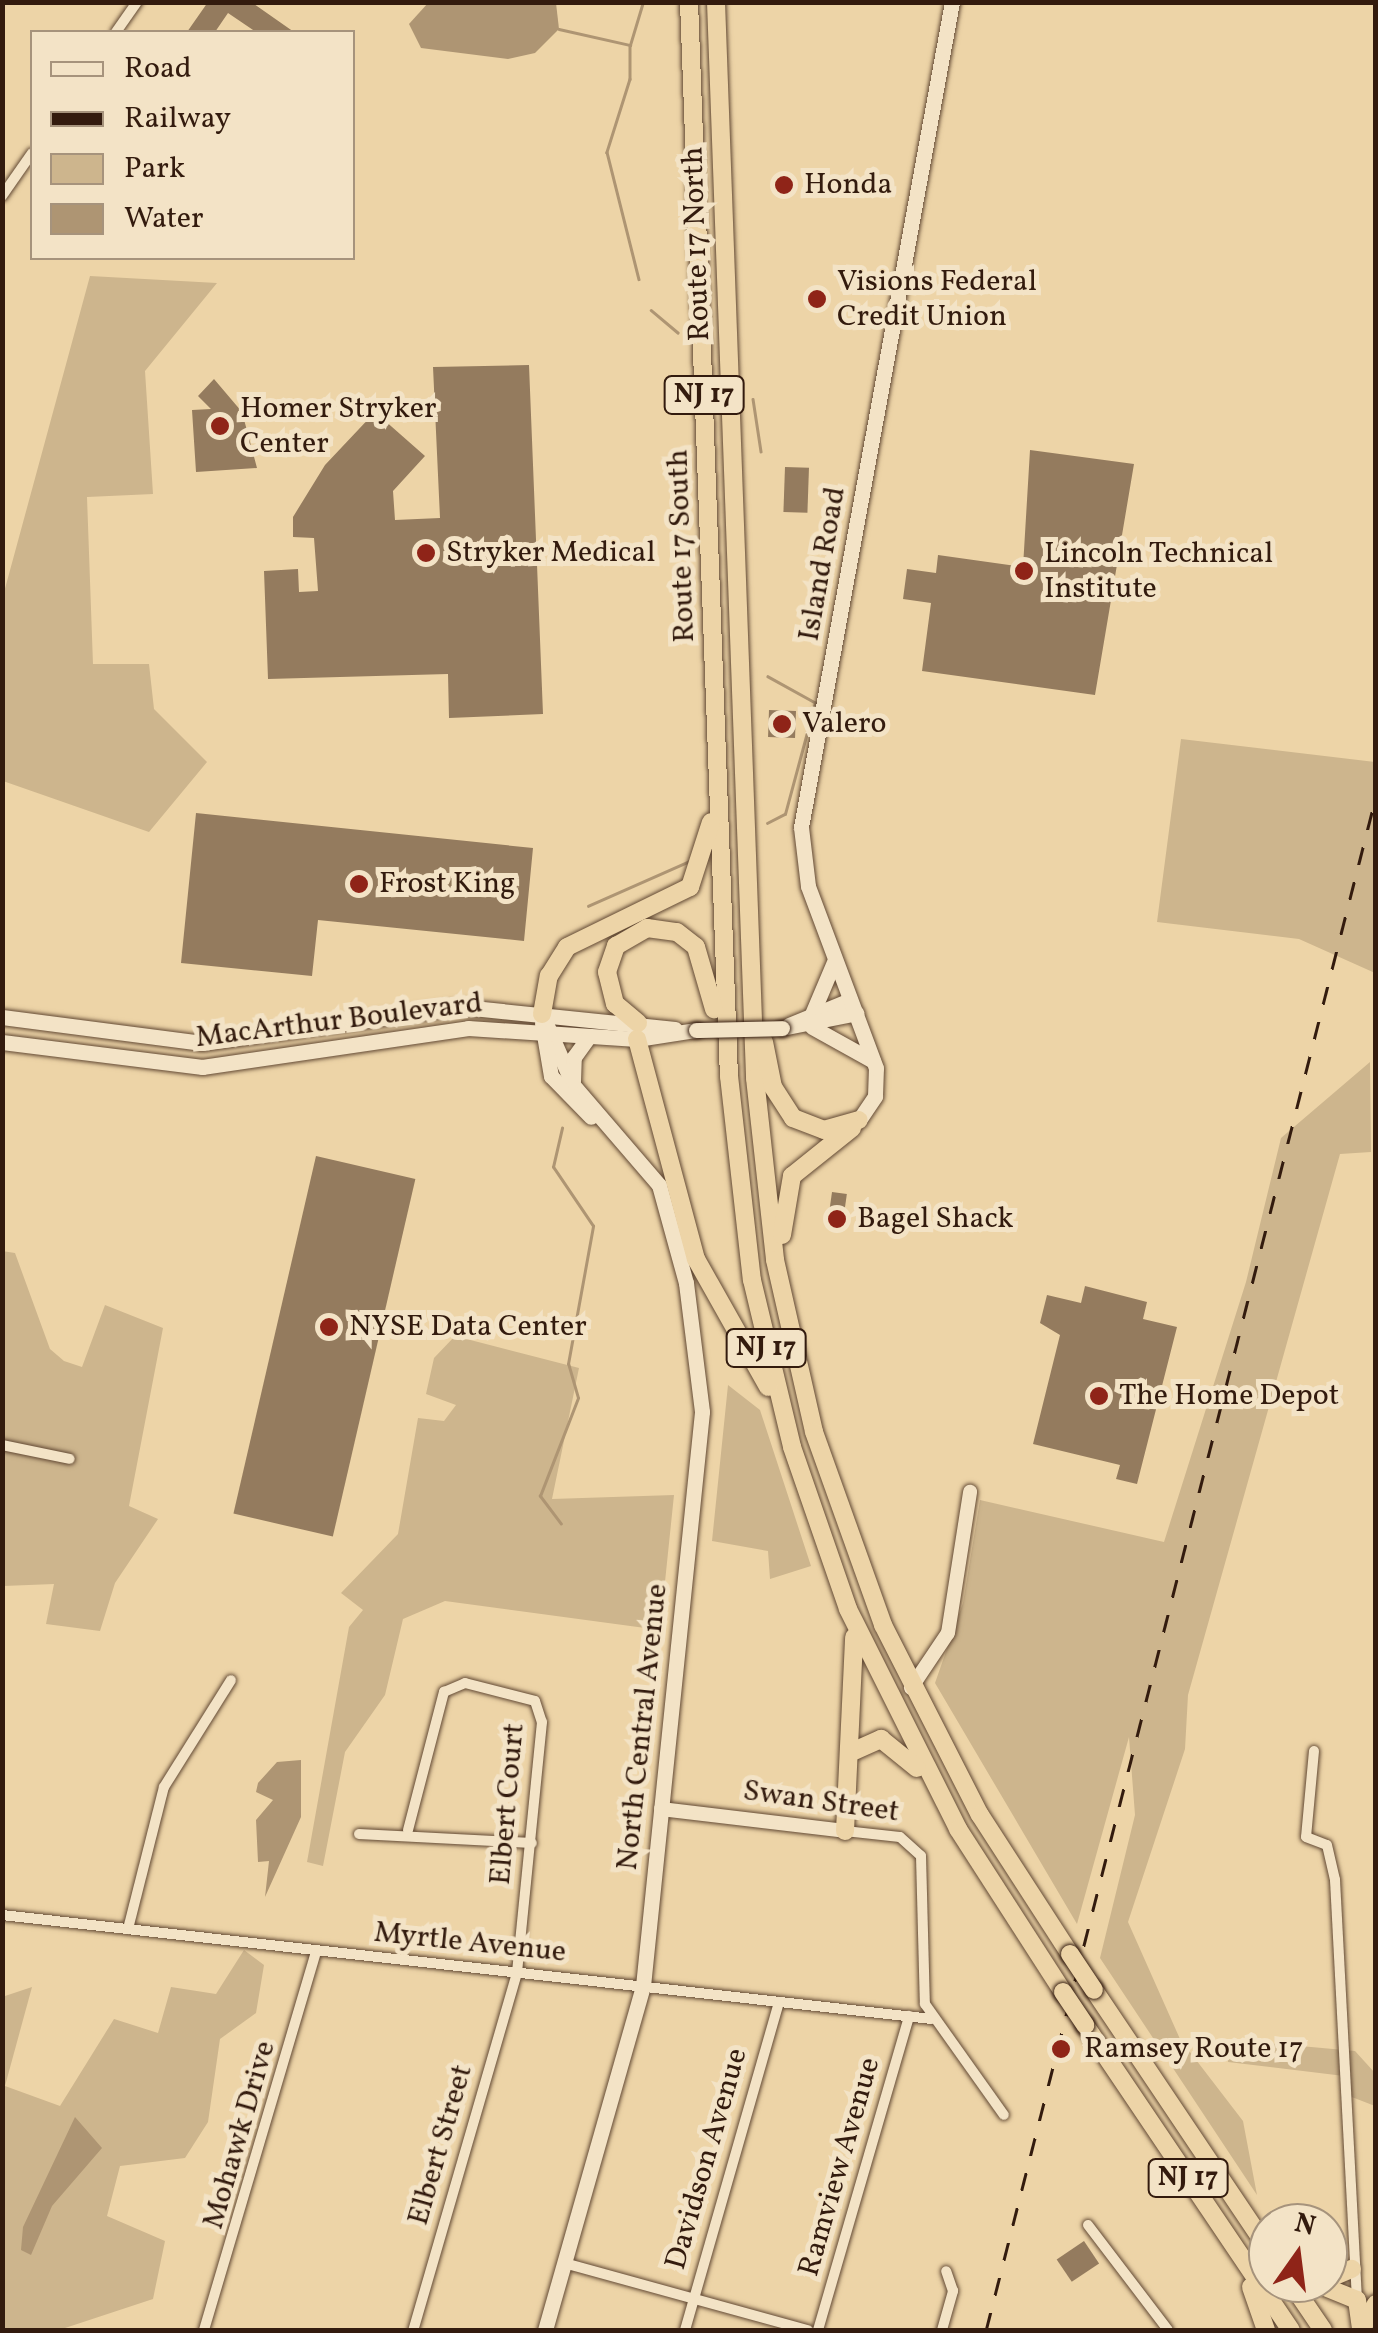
<!DOCTYPE html>
<html>
<head>
<meta charset="utf-8">
<style>
  body { margin:0 }
  #map { position:relative; width:1378px; height:2333px; overflow:hidden; background:#edd4a7; font-family:Vollkorn,serif }
  div>[style] { position:absolute }
  [style*='--x'] { left:calc(var(--x)*1px); top:calc(var(--y)*1px); width:calc(var(--w)*1px); rotate:calc(var(--a)*1deg) }
  .green>* { inset:0; background:#cdb58d }
  .water>* { inset:0; background:#ae9573 }
  .stream>* { height:2.5px; margin:-1.25px; padding:0 1.25px; transform-origin:1.25px; border-radius:1.25px; background:#ae9573 }
  .building>* { inset:0; background:#947b5e; transform-origin:0 0 }
  .roads { filter:drop-shadow(0 0 2px #624934) drop-shadow(0 0 2px #624934) }
  .minor>* { height:10px; margin:-5px; padding:0 5px; transform-origin:5px; border-radius:5px; background:#f3e3c6 }
  .tertiary>* { height:14px; margin:-7px; padding:0 7px; transform-origin:7px; border-radius:7px; background:#f3e3c6 }
  .secondary>* { height:15px; margin:-7.5px; padding:0 7.5px; transform-origin:7.5px; border-radius:7.5px; background:#f3e3c6 }
  .trunk>* { height:18px; margin:-9px; padding:0 9px; transform-origin:9px; border-radius:9px; background:#edd4a7 }
  .rail>* { height:2.5px; margin-top:-1.25px; transform-origin:0; background:repeating-linear-gradient(90deg,#331b0e 0 18px,transparent 0 36px) }
  .bridges { filter:drop-shadow(0 0 2px #331b0e) drop-shadow(0 0 2px #331b0e) }
  .secondary-bridge>* { height:15px; margin:-7.5px; padding:0 7.5px; transform-origin:7.5px; border-radius:7.5px; background:#f3e3c6 }
  .trunk-bridge>* { height:18px; margin:-9px; padding:0 9px; transform-origin:9px; border-radius:9px; background:#edd4a7 }
  .dots>* { width:28px; height:28px; translate:-50% -50%; box-sizing:border-box; border:5px solid #f3e3c6; border-radius:50% }
  span { translate:-50% -50%; white-space:nowrap; text-align:center; line-height:1.15; -webkit-text-stroke:10px #f3e3c6; paint-order:stroke }
  .shield-label span { padding:2px 8px; background:#f3e3c6; border:2px solid; border-radius:8px; -webkit-text-stroke-width:0 }
  .shield-label { font-size:28px; color:#331b0e; font-weight:700 }
  .poi-label { font-size:30px; color:#331b0e }
  .left { translate:0 -50%; text-align:left }
  .street-label { font-size:30px; color:#331b0e }
  .frame { position:absolute; inset:0; border:5px solid #331b0e; pointer-events:none }
  .legend { position:absolute; left:30px; top:30px; width:325px; height:230px; box-sizing:border-box; background:#f3e3c6; border:2px solid #a6937c; margin:0; padding:12px 18px; list-style:none; font-size:30px; color:#331b0e }
  .legend li { display:flex; align-items:center; gap:20px; height:50px }
  .legend b { width:50px; border:2px solid #a6937c }
  .north { position:absolute; left:1248px; top:2203px; width:100px; height:100px; box-sizing:border-box; background:#f3e3c6; border:2px solid #a6937c; border-radius:50%; rotate:14deg; font-size:28px; font-weight:700; line-height:40px; text-align:center; color:#331b0e }
  .north::after { content:''; display:block; margin:auto; width:35px; height:45px; background:#8f2418; clip-path:polygon(50% 0,100% 100%,50% 72%,0 100%) }
</style>
</head>
<body>
<div id="map">
  <div class="green">
    <i style="clip-path:polygon(90px 276px,217px 283px,145px 371px,153px 494px,87px 497px,93px 664px,149px 664px,154px 709px,207px 762px,149px 832px,3px 781px,3px 596px)"></i>
    <i style="clip-path:polygon(1181px 739px,1375px 762px,1375px 973px,1299px 939px,1157px 922px)"></i>
    <i style="clip-path:polygon(1370px 1062px,1371px 1152px,1340px 1154px,1188px 1695px,1185px 1749px,1128px 1922px,1180px 2039px,1243px 2121px,1257px 2195px,1100px 1958px,1135px 1815px,1129px 1737px,1077px 1924px,935px 1683px,963px 1603px,980px 1500px,1164px 1542px,1246px 1282px,1281px 1138px)"></i>
    <i style="clip-path:polygon(2px 1251px,15px 1253px,50px 1349px,64px 1361px,82px 1367px,105px 1305px,163px 1328px,129px 1506px,158px 1519px,115px 1583px,100px 1631px,46px 1624px,54px 1584px,3px 1586px)"></i>
    <i style="clip-path:polygon(455px 1336px,579px 1368px,552px 1499px,674px 1495px,660px 1630px,445px 1601px,403px 1619px,385px 1695px,345px 1752px,323px 1866px,307px 1862px,349px 1627px,363px 1610px,341px 1593px,398px 1534px,418px 1418px,444px 1421px,456px 1405px,426px 1394px,434px 1358px)"></i>
    <i style="clip-path:polygon(728px 1385px,760px 1410px,811px 1566px,770px 1579px,768px 1551px,712px 1541px)"></i>
    <i style="clip-path:polygon(244px 1950px,264px 1965px,256px 2013px,220px 2039px,208px 2122px,185px 2158px,120px 2166px,107px 2216px,165px 2241px,153px 2299px,59px 2330px,3px 2330px,2px 1997px,32px 1987px,5px 2086px,60px 2106px,114px 2019px,158px 2033px,171px 1987px,216px 1994px)"></i>
    <i style="clip-path:polygon(1225px 2039px,1355px 2051px,1375px 2073px,1375px 2106px,1344px 2094px,1344px 2076px,1228px 2062px)"></i>
  </div>
  <div class="water">
    <i style="clip-path:polygon(428px 3px,556px 3px,559px 29px,535px 53px,508px 59px,421px 48px,409px 24px)"></i>
    <i style="clip-path:polygon(301px 1760px,301px 1817px,265px 1897px,269px 1861px,258px 1862px,256px 1820px,273px 1800px,256px 1792px,258px 1783px,277px 1762px)"></i>
    <i style="clip-path:polygon(75px 2117px,102px 2148px,52px 2206px,31px 2255px,21px 2250px,23px 2227px)"></i>
  </div>
  <div class="stream">
    <i style="--x:559;--y:29;--w:73;--a:12.7"></i>
    <i style="--x:630;--y:45;--w:45;--a:-73.2"></i>
    <i style="--x:630;--y:45;--w:34;--a:90"></i>
    <i style="--x:630;--y:79;--w:77;--a:107.5"></i>
    <i style="--x:607;--y:152;--w:131;--a:75.9"></i>
    <i style="--x:651;--y:310;--w:35;--a:40"></i>
    <i style="--x:753;--y:399;--w:53;--a:81.3"></i>
    <i style="--x:767;--y:823;--w:20;--a:-27"></i>
    <i style="--x:785;--y:814;--w:115;--a:-74.9"></i>
    <i style="--x:815;--y:703;--w:54;--a:-151"></i>
    <i style="--x:588;--y:906;--w:114;--a:-23.9"></i>
    <i style="--x:561;--y:1524;--w:35;--a:-127"></i>
    <i style="--x:540;--y:1496;--w:105;--a:-68.8"></i>
    <i style="--x:578;--y:1398;--w:35;--a:-106"></i>
    <i style="--x:568;--y:1364;--w:140;--a:-79.7"></i>
    <i style="--x:593;--y:1226;--w:71;--a:-124.1"></i>
    <i style="--x:553;--y:1167;--w:40;--a:-77"></i>
  </div>
  <div class="building">
    <i style="clip-path:polygon(208px 2px,251px 2px,294px 32px,256px 32px,228px 13px,215px 32px,187px 32px)"></i>
    <i style="clip-path:polygon(529px 365px,543px 714px,449px 718px,448px 674px,268px 679px,264px 571px,298px 569px,299px 592px,318px 591px,314px 538px,293px 537px,293px 517px,325px 465px,375px 412px,425px 456px,393px 491px,395px 520px,440px 518px,433px 367px)"></i>
    <i style="clip-path:polygon(214px 379px,242px 412px,257px 468px,196px 472px,192px 410px,211px 409px,198px 396px)"></i>
    <i style="clip-path:polygon(1030px 450px,1134px 464px,1095px 695px,922px 671px,931px 603px,903px 599px,907px 569px,936px 573px,938px 555px,1023px 567px)"></i>
    <i style="left:785px;top:467px;width:24px;height:45px;rotate:2deg"></i>
    <i style="left:769px;top:710px;width:27px;height:27px;rotate:2deg"></i>
    <i style="clip-path:polygon(196px 813px,533px 848px,524px 941px,318px 920px,312px 976px,181px 963px)"></i>
    <i style="left:316px;top:1156px;width:102px;height:367px;rotate:13deg"></i>
    <i style="left:832px;top:1192px;width:15px;height:36px;rotate:8deg"></i>
    <i style="clip-path:polygon(1085px 1286px,1147px 1302px,1143px 1319px,1177px 1327px,1137px 1484px,1116px 1479px,1120px 1465px,1033px 1444px,1060px 1335px,1040px 1323px,1047px 1295px,1081px 1303px)"></i>
    <i style="left:1084px;top:2241px;width:27px;height:33px;rotate:56deg"></i>
  </div>
  <div class="roads">
    <div class="minor">
      <i style="--x:116;--y:32;--w:37;--a:-55"></i>
      <i style="--x:2;--y:196;--w:52;--a:-55.1"></i>
      <i style="--x:2;--y:1445;--w:69;--a:11.6"></i>
      <i style="--x:1314;--y:1751;--w:86;--a:95.3"></i>
      <i style="--x:1306;--y:1837;--w:22;--a:21"></i>
      <i style="--x:1327;--y:1845;--w:36;--a:77"></i>
      <i style="--x:1335;--y:1880;--w:421;--a:87"></i>
      <i style="--x:408;--y:1830;--w:143;--a:-75.4"></i>
      <i style="--x:444;--y:1692;--w:23;--a:-23"></i>
      <i style="--x:465;--y:1683;--w:72;--a:14.4"></i>
      <i style="--x:535;--y:1701;--w:22;--a:72"></i>
      <i style="--x:542;--y:1722;--w:252;--a:95.7"></i>
      <i style="--x:517;--y:1973;--w:372;--a:106.2"></i>
      <i style="--x:845;--y:1831;--w:55;--a:6.2"></i>
      <i style="--x:900;--y:1837;--w:28;--a:42"></i>
      <i style="--x:921;--y:1856;--w:148;--a:88.5"></i>
      <i style="--x:925;--y:2004;--w:136;--a:54.6"></i>
      <i style="--x:359;--y:1834;--w:173;--a:3"></i>
      <i style="--x:2;--y:1915;--w:936;--a:6.38"></i>
      <i style="--x:128;--y:1929;--w:146;--a:-75.8"></i>
      <i style="--x:164;--y:1787;--w:126;--a:-57.9"></i>
      <i style="--x:1088;--y:2225;--w:132;--a:52.7"></i>
      <i style="--x:564;--y:2263;--w:253;--a:15.4"></i>
      <i style="--x:204;--y:2330;--w:395;--a:-73.5"></i>
      <i style="--x:685;--y:2330;--w:341;--a:-74"></i>
      <i style="--x:818;--y:2330;--w:327;--a:-73.8"></i>
      <i style="--x:942;--y:2330;--w:41;--a:-74.2"></i>
      <i style="--x:953;--y:2291;--w:21;--a:-109"></i>
    </div>
    <div class="tertiary">
      <i style="--x:911;--y:1688;--w:66;--a:-56.1"></i>
      <i style="--x:948;--y:1633;--w:143;--a:-81.1"></i>
      <i style="--x:661;--y:1809;--w:185;--a:6.8"></i>
    </div>
    <div class="secondary">
      <i style="--x:542;--y:1014;--w:77;--a:66.4"></i>
      <i style="--x:573;--y:1085;--w:132;--a:49.3"></i>
      <i style="--x:659;--y:1185;--w:102;--a:74.6"></i>
      <i style="--x:686;--y:1283;--w:130;--a:82.9"></i>
      <i style="--x:702;--y:1412;--w:577;--a:95.87"></i>
      <i style="--x:643;--y:1986;--w:358;--a:105.9"></i>
      <i style="--x:812;--y:1014;--w:56;--a:-67.1"></i>
      <i style="--x:2;--y:1017;--w:202;--a:7.4"></i>
      <i style="--x:202;--y:1043;--w:263;--a:-7.9"></i>
      <i style="--x:463;--y:1007;--w:213;--a:5.9"></i>
      <i style="--x:542;--y:1023;--w:54;--a:80.4"></i>
      <i style="--x:551;--y:1076;--w:57;--a:45.7"></i>
      <i style="--x:789;--y:1025;--w:66;--a:-22.3"></i>
      <i style="--x:812;--y:1027;--w:70;--a:29.1"></i>
      <i style="--x:782;--y:1028;--w:76;--a:-11.3"></i>
      <i style="--x:2;--y:1042;--w:202;--a:7.1"></i>
      <i style="--x:202;--y:1067;--w:269;--a:-8.3"></i>
      <i style="--x:468;--y:1028;--w:169;--a:3.7"></i>
      <i style="--x:637;--y:1039;--w:60;--a:-8.7"></i>
      <i style="--x:573;--y:1081;--w:24;--a:-88"></i>
      <i style="--x:574;--y:1057;--w:26;--a:-54"></i>
      <i style="--x:859;--y:1120;--w:29;--a:-56"></i>
      <i style="--x:875;--y:1096;--w:28;--a:-88"></i>
      <i style="--x:876;--y:1068;--w:194;--a:-110.5"></i>
      <i style="--x:808;--y:886;--w:59;--a:-96.8"></i>
      <i style="--x:801;--y:827;--w:839;--a:-79.63"></i>
    </div>
    <div class="trunk">
      <i style="--x:689;--y:2;--w:1075;--a:87.87"></i>
      <i style="--x:729;--y:1076;--w:205;--a:83.6"></i>
      <i style="--x:752;--y:1280;--w:172;--a:76.5"></i>
      <i style="--x:792;--y:1447;--w:171;--a:70.9"></i>
      <i style="--x:848;--y:1609;--w:246;--a:63.4"></i>
      <i style="--x:958;--y:1829;--w:194;--a:57.2"></i>
      <i style="--x:716;--y:2;--w:1077;--a:87.92"></i>
      <i style="--x:755;--y:1078;--w:183;--a:83.7"></i>
      <i style="--x:775;--y:1260;--w:176;--a:77.2"></i>
      <i style="--x:814;--y:1432;--w:205;--a:70.3"></i>
      <i style="--x:883;--y:1625;--w:213;--a:63"></i>
      <i style="--x:980;--y:1815;--w:166;--a:57.1"></i>
      <i style="--x:542;--y:1014;--w:39;--a:-80"></i>
      <i style="--x:549;--y:976;--w:34;--a:-58"></i>
      <i style="--x:567;--y:947;--w:137;--a:-26"></i>
      <i style="--x:690;--y:887;--w:68;--a:-72.1"></i>
      <i style="--x:638;--y:1023;--w:30;--a:-140"></i>
      <i style="--x:615;--y:1004;--w:33;--a:-104"></i>
      <i style="--x:607;--y:972;--w:28;--a:-71"></i>
      <i style="--x:616;--y:946;--w:36;--a:-30"></i>
      <i style="--x:647;--y:928;--w:30;--a:8"></i>
      <i style="--x:677;--y:932;--w:24;--a:38"></i>
      <i style="--x:696;--y:947;--w:65;--a:73.8"></i>
      <i style="--x:637;--y:1039;--w:228;--a:75"></i>
      <i style="--x:696;--y:1259;--w:147;--a:60.6"></i>
      <i style="--x:764;--y:1042;--w:46;--a:78.7"></i>
      <i style="--x:773;--y:1087;--w:37;--a:57"></i>
      <i style="--x:793;--y:1118;--w:33;--a:21"></i>
      <i style="--x:824;--y:1130;--w:36;--a:-16"></i>
      <i style="--x:782;--y:1235;--w:60;--a:-80.4"></i>
      <i style="--x:792;--y:1176;--w:77;--a:-38.7"></i>
      <i style="--x:854;--y:1751;--w:30;--a:-24"></i>
      <i style="--x:881;--y:1739;--w:46;--a:38.9"></i>
      <i style="--x:845;--y:1831;--w:194;--a:-87.3"></i>
      <i style="--x:1094;--y:1990;--w:312;--a:56.1"></i>
      <i style="--x:1085;--y:2025;--w:368;--a:56"></i>
      <i style="--x:1291;--y:2283;--w:57;--a:55.8"></i>
      <i style="--x:1315;--y:2283;--w:45;--a:22"></i>
      <i style="--x:1357;--y:2300;--w:30;--a:82"></i>
      <i style="--x:1316;--y:2284;--w:39;--a:-23"></i>
      <i style="--x:1251;--y:2287;--w:46;--a:70.8"></i>
      <i style="--x:1361;--y:2330;--w:30;--a:-60"></i>
    </div>
  </div>
  <div class="rail">
    <i style="--x:986;--y:2330;--w:1583;--a:-75.74"></i>
  </div>
  <div class="bridges">
    <div class="secondary-bridge">
      <i style="--x:696;--y:1030;--w:86;--a:-1.3"></i>
    </div>
    <div class="trunk-bridge">
      <i style="--x:1070;--y:1954;--w:43;--a:56.3"></i>
      <i style="--x:1063;--y:1992;--w:40;--a:56"></i>
    </div>
  </div>
  <div class="dots">
    <i style="left:784px;top:185px;background:#8f2418"></i>
    <i style="left:817px;top:299px;background:#8f2418"></i>
    <i style="left:220px;top:426px;background:#8f2418"></i>
    <i style="left:426px;top:553px;background:#8f2418"></i>
    <i style="left:1024px;top:571px;background:#8f2418"></i>
    <i style="left:782px;top:724px;background:#8f2418"></i>
    <i style="left:359px;top:884px;background:#8f2418"></i>
    <i style="left:837px;top:1219px;background:#8f2418"></i>
    <i style="left:329px;top:1327px;background:#8f2418"></i>
    <i style="left:1099px;top:1396px;background:#8f2418"></i>
    <i style="left:1061px;top:2049px;background:#8f2418"></i>
  </div>
  <div class="shield-label">
    <span style="left:704px;top:395px">NJ 17</span>
    <span style="left:766px;top:1348px">NJ 17</span>
    <span style="left:1188px;top:2178px">NJ 17</span>
  </div>
  <div class="poi-label">
    <span class="left" style="left:804px;top:185px">Honda</span>
    <span class="left" style="left:837px;top:299px">Visions Federal<br>Credit Union</span>
    <span class="left" style="left:240px;top:426px">Homer Stryker<br>Center</span>
    <span class="left" style="left:446px;top:553px">Stryker Medical</span>
    <span class="left" style="left:1044px;top:571px">Lincoln Technical<br>Institute</span>
    <span class="left" style="left:802px;top:724px">Valero</span>
    <span class="left" style="left:379px;top:884px">Frost King</span>
    <span class="left" style="left:857px;top:1219px">Bagel Shack</span>
    <span class="left" style="left:349px;top:1327px">NYSE Data Center</span>
    <span class="left" style="left:1119px;top:1396px">The Home Depot</span>
    <span class="left" style="left:1084px;top:2049px">Ramsey Route 17</span>
  </div>
  <div class="street-label">
    <span style="left:697px;top:244px;rotate:-92deg">Route 17 North</span>
    <span style="left:682px;top:546px;rotate:-92deg">Route 17 South</span>
    <span style="left:823px;top:564px;rotate:-80deg">Island Road</span>
    <span style="left:339px;top:1021px;rotate:-7deg">MacArthur Boulevard</span>
    <span style="left:643px;top:1727px;rotate:-84deg">North Central Avenue</span>
    <span style="left:821px;top:1802px;rotate:8deg">Swan Street</span>
    <span style="left:508px;top:1804px;rotate:-85deg">Elbert Court</span>
    <span style="left:470px;top:1943px;rotate:6deg">Myrtle Avenue</span>
    <span style="left:240px;top:2135px;rotate:-74deg">Mohawk Drive</span>
    <span style="left:441px;top:2145px;rotate:-74deg">Elbert Street</span>
    <span style="left:707px;top:2159px;rotate:-74deg">Davidson Avenue</span>
    <span style="left:840px;top:2167px;rotate:-74deg">Ramview Avenue</span>
  </div>
  <div class="frame"></div>
  <ul class="legend">
  <li><b style="height:12px;background:#f3e3c6"></b>Road</li>
  <li><b style="height:12px;background:#331b0e"></b>Railway</li>
  <li><b style="height:28px;background:#cdb58d"></b>Park</li>
  <li><b style="height:28px;background:#ae9573"></b>Water</li>
  </ul>
  <div class="north">N</div>
</div>
</body>
</html>
